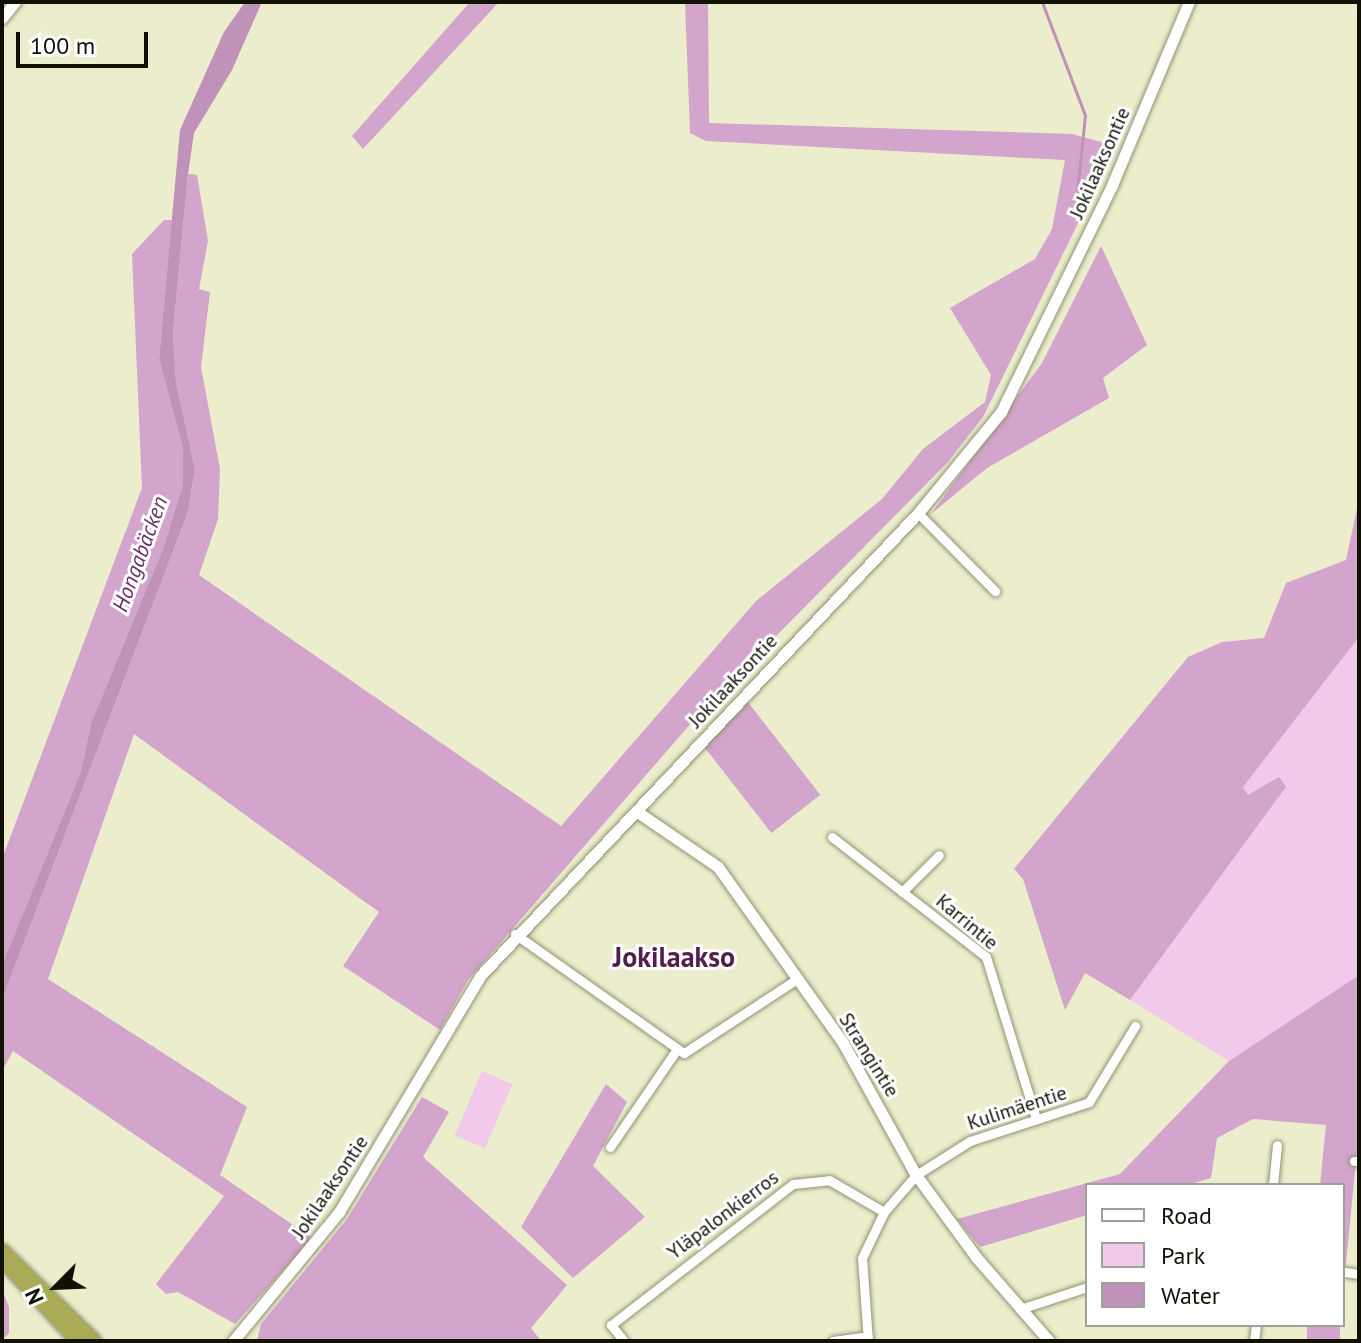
<!DOCTYPE html>
<html>
<head>
<meta charset="utf-8">
<style>
  body { margin:0 }
  #map { position:relative; width:1361px; height:1343px; overflow:hidden; background:#ebedcc; font-family:"PT Sans",sans-serif }
  div>[style] { position:absolute }
  [style*='--x'] { left:calc(var(--x)*1px); top:calc(var(--y)*1px); width:calc(var(--w)*1px); rotate:calc(var(--a)*1deg) }
  .green>* { inset:0; background:#f1c9ea; transform-origin:0 0 }
  .forest>* { inset:0; background:#d3a4cc; transform-origin:0 0 }
  .water>* { inset:0; background:#c092b9 }
  .stream>* { height:3px; margin:-1.5px; padding:0 1.5px; transform-origin:1.5px; border-radius:1.5px; background:#c092b9 }
  .roads { filter:drop-shadow(0 0 2px #909274) drop-shadow(0 0 2px #909274) }
  .minor>* { height:9px; margin:-4.5px; padding:0 4.5px; transform-origin:4.5px; border-radius:4.5px; background:#fff }
  .tertiary>* { height:11px; margin:-5.5px; padding:0 5.5px; transform-origin:5.5px; border-radius:5.5px; background:#fff }
  .trunk>* { height:14px; margin:-7px; padding:0 7px; transform-origin:7px; border-radius:7px; background:#aaab56 }
  span { translate:-50% -50%; white-space:nowrap; text-align:center; line-height:1.15; -webkit-text-stroke:6px #fff; paint-order:stroke }
  .street-label { font-size:20px; color:#111106 }
  .water-label { font-size:22px; color:#672f61; font-style:italic }
  .district-label { font-size:28px; color:#521e4d; font-weight:700 }
  .frame { position:absolute; inset:0; border:4px solid #111106; pointer-events:none }
  .legend { position:absolute; left:1085px; top:1183px; width:260px; height:144px; box-sizing:border-box; background:#fff; border:2px solid #a0a09b; margin:0; padding:10px 14px; list-style:none; font-size:24px; color:#111106 }
  .legend li { display:flex; align-items:center; gap:16px; height:40px }
  .legend b { width:40px; border:2px solid #a0a09b }
  .north { position:absolute; left:16px; top:1247px; width:80px; height:80px; -webkit-text-stroke:6px #fff; paint-order:stroke; rotate:246deg; font-size:22px; font-weight:700; line-height:32px; text-align:center; color:#111106 }
  .north::after { content:''; display:block; margin:auto; width:28px; height:36px; background:#111106; clip-path:polygon(50% 0,100% 100%,50% 72%,0 100%) }
  .scale { position:absolute; left:16px; top:32px; width:132px; height:36px; box-sizing:border-box; border:4px solid #111106; border-top:0; padding-left:10px; font-size:24px; line-height:28px; white-space:nowrap; color:#111106; -webkit-text-stroke:6px #fff; paint-order:stroke }
</style>
</head>
<body>
<div id="map">
  <div class="green">
    <i style="clip-path:polygon(1359px 637px,1359px 975px,1229px 1061px,1130px 1000px,1286px 787px,1248px 796px,1243px 787px)"></i>
    <i style="left:482px;top:1071px;width:33px;height:70px;rotate:23deg"></i>
  </div>
  <div class="forest">
    <i style="clip-path:polygon(470px 2px,499px 2px,363px 149px,352px 136px)"></i>
    <i style="clip-path:polygon(685px 2px,708px 2px,709px 123px,1072px 134px,1116px 146px,983px 417px,947px 463px,699px 714px,468px 980px,440px 1030px,343px 966px,379px 912px,134px 734px,48px 979px,247px 1107px,220px 1175px,312px 1238px,235px 1324px,178px 1292px,166px 1294px,156px 1284px,224px 1196px,13px 1051px,2px 1071px,2px 1000px,188px 512px,195px 469px,176px 382px,173px 333px,188px 174px,197px 175px,208px 241px,199px 289px,210px 292px,201px 367px,220px 469px,218px 519px,199px 575px,561px 826px,756px 601px,882px 499px,923px 449px,985px 402px,991px 375px,950px 308px,1035px 259px,1052px 229px,1065px 160px,706px 141px,690px 133px)"></i>
    <i style="clip-path:polygon(164px 220px,172px 220px,159px 359px,183px 449px,183px 484px,164px 546px,91px 723px,81px 771px,2px 965px,2px 859px,142px 488px,132px 254px)"></i>
    <i style="clip-path:polygon(1101px 246px,1147px 345px,1103px 378px,1109px 398px,987px 468px,931px 514px,1042px 363px)"></i>
    <i style="clip-path:polygon(1359px 499px,1359px 637px,1243px 787px,1248px 795px,1279px 777px,1286px 787px,1130px 1000px,1085px 973px,1065px 1010px,1023px 879px,1014px 869px,1188px 657px,1222px 642px,1264px 638px,1286px 583px,1346px 560px)"></i>
    <i style="left:747px;top:701px;width:119px;height:62px;rotate:52deg"></i>
    <i style="clip-path:polygon(1359px 975px,1359px 1131px,1343px 1294px,1343px 1185px,1320px 1185px,1326px 1125px,1253px 1119px,1217px 1138px,1211px 1178px,1188px 1185px,1087px 1185px,1087px 1215px,980px 1247px,957px 1219px,1120px 1174px,1229px 1061px)"></i>
    <i style="clip-path:polygon(606px 1084px,627px 1102px,593px 1166px,645px 1217px,573px 1278px,521px 1227px)"></i>
    <i style="clip-path:polygon(422px 1097px,449px 1112px,423px 1157px,567px 1285px,531px 1328px,541px 1341px,257px 1341px,261px 1324px,347px 1219px)"></i>
    <i style="clip-path:polygon(2px 1289px,9px 1307px,9px 1333px,2px 1340px)"></i>
    <i style="left:1307px;top:1325px;width:33px;height:16px"></i>
  </div>
  <div class="water">
    <i style="clip-path:polygon(245px 2px,262px 2px,232px 70px,194px 133px,188px 174px,173px 333px,176px 382px,195px 469px,188px 512px,2px 1000px,2px 965px,81px 771px,91px 723px,164px 546px,183px 484px,183px 449px,159px 359px,180px 130px,224px 32px)"></i>
  </div>
  <div class="stream">
    <i style="--x:1042;--y:2;--w:121;--a:69.2"></i>
    <i style="--x:1085;--y:115;--w:87;--a:95.9"></i>
  </div>
  <div class="roads">
    <div class="minor">
      <i style="--x:918;--y:513;--w:110;--a:45.4"></i>
      <i style="--x:832;--y:837;--w:195;--a:37.9"></i>
      <i style="--x:986;--y:957;--w:170;--a:72.8"></i>
      <i style="--x:902;--y:892;--w:52;--a:-45"></i>
      <i style="--x:515;--y:934;--w:207;--a:35.2"></i>
      <i style="--x:684;--y:1053;--w:135;--a:-33.2"></i>
      <i style="--x:610;--y:1147;--w:119;--a:-55.6"></i>
      <i style="--x:1354;--y:1161;--w:5;--a:0"></i>
      <i style="--x:1273;--y:1185;--w:40;--a:-84.3"></i>
      <i style="--x:1345;--y:1272;--w:14;--a:8"></i>
      <i style="--x:1020;--y:1309;--w:71;--a:-18.2"></i>
      <i style="--x:624;--y:1341;--w:21;--a:-129"></i>
      <i style="--x:611;--y:1325;--w:230;--a:-37.8"></i>
      <i style="--x:793;--y:1184;--w:36;--a:-6"></i>
      <i style="--x:829;--y:1180;--w:64;--a:30.2"></i>
      <i style="--x:833;--y:1341;--w:35;--a:-8"></i>
      <i style="--x:868;--y:1341;--w:83;--a:-94.1"></i>
      <i style="--x:862;--y:1258;--w:51;--a:-64.4"></i>
      <i style="--x:884;--y:1212;--w:49;--a:-49.1"></i>
      <i style="--x:916;--y:1175;--w:64;--a:-32.2"></i>
      <i style="--x:970;--y:1141;--w:125;--a:-18.1"></i>
      <i style="--x:1089;--y:1102;--w:89;--a:-58.8"></i>
      <i style="--x:1254;--y:1341;--w:16;--a:-83"></i>
    </div>
    <div class="tertiary">
      <i style="--x:2;--y:18;--w:21;--a:-51"></i>
      <i style="--x:636;--y:811;--w:99;--a:34.3"></i>
      <i style="--x:718;--y:867;--w:216;--a:54.6"></i>
      <i style="--x:843;--y:1043;--w:151;--a:61.1"></i>
      <i style="--x:916;--y:1175;--w:102;--a:53.8"></i>
      <i style="--x:976;--y:1257;--w:111;--a:49"></i>
      <i style="--x:233;--y:1341;--w:167;--a:-50.6"></i>
      <i style="--x:339;--y:1212;--w:275;--a:-59.1"></i>
      <i style="--x:480;--y:976;--w:637;--a:-46.59"></i>
      <i style="--x:918;--y:513;--w:131;--a:-50.6"></i>
      <i style="--x:1001;--y:412;--w:253;--a:-63.9"></i>
      <i style="--x:1112;--y:185;--w:199;--a:-67.2"></i>
    </div>
    <div class="trunk">
      <i style="--x:2;--y:1251;--w:129;--a:44.4"></i>
      <i style="--x:5;--y:1262;--w:108;--a:47.3"></i>
    </div>
  </div>
  <div class="street-label">
    <span style="left:1100px;top:163px;rotate:-66deg">Jokilaaksontie</span>
    <span style="left:733px;top:681px;rotate:-47deg">Jokilaaksontie</span>
    <span style="left:967px;top:922px;rotate:40deg">Karrintie</span>
    <span style="left:869px;top:1055px;rotate:58deg">Strangintie</span>
    <span style="left:1017px;top:1108px;rotate:-18deg">Kulimäentie</span>
    <span style="left:330px;top:1187px;rotate:-56deg">Jokilaaksontie</span>
    <span style="left:723px;top:1215px;rotate:-37deg">Yläpalonkierros</span>
  </div>
  <div class="water-label">
    <span style="left:140px;top:554px;rotate:-70deg">Hongabäcken</span>
  </div>
  <div class="district-label">
    <span style="left:674px;top:957px">Jokilaakso</span>
  </div>
  <div class="frame"></div>
  <ul class="legend">
  <li><b style="height:10px;background:#fff"></b>Road</li>
  <li><b style="height:22px;background:#f1c9ea"></b>Park</li>
  <li><b style="height:22px;background:#c092b9"></b>Water</li>
  </ul>
  <div class="north">N</div>
  <div class="scale">100 m</div>
</div>
</body>
</html>
